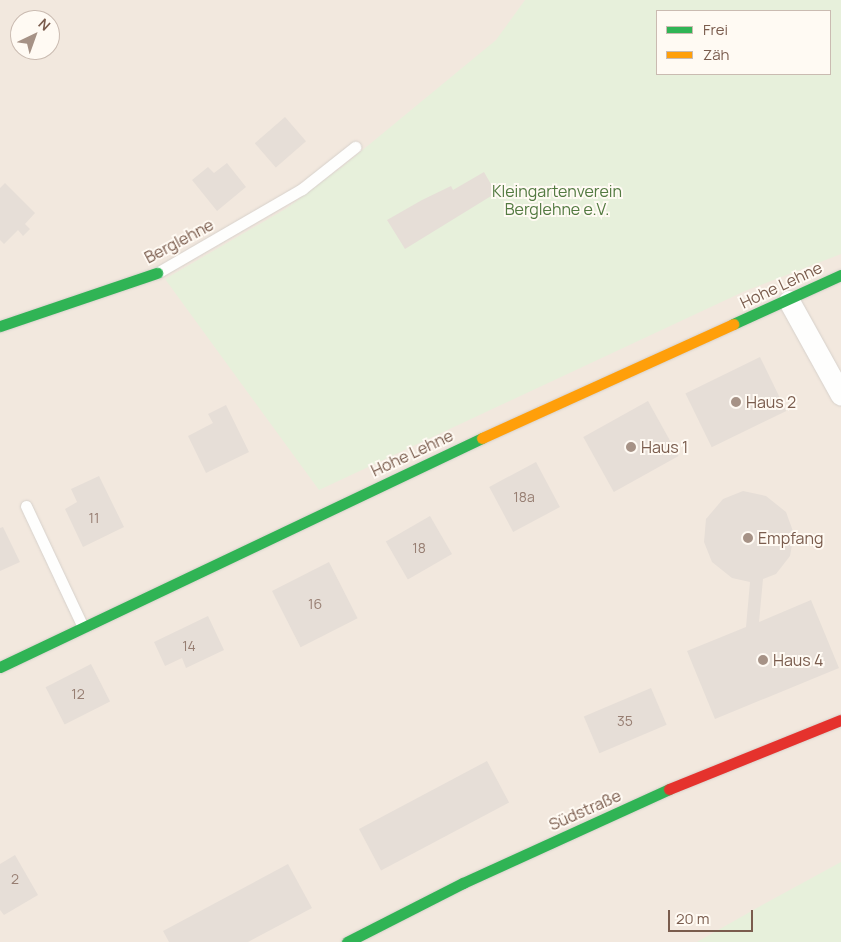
<!DOCTYPE html>
<html>
<head>
<meta charset="utf-8">
<style>
  body { margin:0 }
  #map { position:relative; width:841px; height:942px; overflow:hidden; background:#f9f5f0; font-family:Manrope,sans-serif }
  div>[style] { position:absolute }
  [style*='--x'] { left:calc(var(--x)*1px); top:calc(var(--y)*1px); width:calc(var(--w)*1px); rotate:calc(var(--a)*1deg) }
  .residential>* { inset:0; background:#f2e8de }
  .green>* { inset:0; background:#e7f0db }
  .building>* { inset:0; background:#e6ded7; transform-origin:0 0 }
  .roads { filter:drop-shadow(0 0 1px #d7d1cb) drop-shadow(0 0 1px #d7d1cb) }
  .lane>* { height:11px; margin:-5.5px; padding:0 5.5px; transform-origin:5.5px; border-radius:5.5px; background:#fefefd }
  .street>* { height:21px; margin:-10.5px; padding:0 10.5px; transform-origin:10.5px; border-radius:10.5px; background:#fefefd }
  .fast>* { height:11px; margin:-5.5px; padding:0 5.5px; transform-origin:5.5px; border-radius:5.5px; background:#30b455 }
  .slow>* { height:11px; margin:-5.5px; padding:0 5.5px; transform-origin:5.5px; border-radius:5.5px; background:#ff9f0a }
  .jam>* { height:11px; margin:-5.5px; padding:0 5.5px; transform-origin:5.5px; border-radius:5.5px; background:#e5322d }
  .dots>* { width:14px; height:14px; translate:-50% -50%; box-sizing:border-box; border:2px solid #fffaf3; border-radius:50% }
  span { translate:-50% -50%; white-space:nowrap; text-align:center; line-height:1.15; -webkit-text-stroke:4px #fffaf3; paint-order:stroke }
  .number-label { font-size:14px; color:#977e72 }
  .number-label span { -webkit-text-stroke-width:0 }
  .park-label { font-size:16px; color:#537a41 }
  .street-label { font-size:16px; color:#7a5c4d }
  .poi-label { font-size:16px; color:#7a5c4d }
  .left { translate:0 -50%; text-align:left }
  .legend { position:absolute; left:656px; top:10px; width:175px; height:65px; box-sizing:border-box; background:#fffaf3; border:1px solid #cabbb1; margin:0; padding:6px 9px; list-style:none; font-size:15px; color:#7a5c4d }
  .legend li { display:flex; align-items:center; gap:10px; height:25px }
  .legend b { width:25px; border:1px solid #cabbb1 }
  .north { position:absolute; left:10px; top:10px; width:50px; height:50px; box-sizing:border-box; background:#fffaf3; border:1px solid #cabbb1; border-radius:50%; rotate:42deg; font-size:14px; font-weight:700; line-height:20px; text-align:center; color:#7a5c4d }
  .north::after { content:''; display:block; margin:auto; width:18px; height:22px; background:#a69286; clip-path:polygon(50% 0,100% 100%,50% 72%,0 100%) }
  .scale { position:absolute; left:668px; top:910px; width:85px; height:22px; box-sizing:border-box; border:2px solid #7a5c4d; border-top:0; padding-left:6px; font-size:15px; line-height:18px; white-space:nowrap; color:#7a5c4d; -webkit-text-stroke:4px #fffaf3; paint-order:stroke }
</style>
</head>
<body>
<div id="map">
  <div class="residential">
    <i style="clip-path:polygon(evenodd,0 0,841px 0,841px 942px,0 942px,0 0,657px 11px,830px 11px,830px 74px,657px 74px,657px 11px,0 0,20px 20px,50px 20px,50px 50px,20px 50px,20px 20px)"></i>
  </div>
  <div class="green">
    <i style="clip-path:polygon(evenodd,525px 0,841px 0,841px 254px,745px 291px,319px 490px,165px 279px,287px 208px,342px 167px,496px 40px,525px 0,657px 11px,830px 11px,830px 74px,657px 74px,657px 11px)"></i>
    <i style="clip-path:polygon(841px 862px,841px 942px,697px 942px,764px 904px)"></i>
  </div>
  <div class="building">
    <i style="left:285px;top:117px;width:32px;height:40px;rotate:49deg"></i>
    <i style="clip-path:polygon(227px 163px,246px 187px,217px 211px,192px 180px,208px 167px,214px 173px)"></i>
    <i style="clip-path:polygon(484px 172px,496px 193px,405px 249px,387px 220px,422px 200px,451px 186px,453px 190px)"></i>
    <i style="clip-path:polygon(5px 183px,35px 213px,25px 224px,30px 229px,23px 236px,18px 230px,4px 244px,0 240px,0 188px)"></i>
    <i style="left:760px;top:357px;width:60px;height:83px;rotate:64deg"></i>
    <i style="left:648px;top:401px;width:63px;height:74px;rotate:61deg"></i>
    <i style="clip-path:polygon(226px 405px,249px 452px,206px 473px,188px 436px,213px 423px,208px 414px)"></i>
    <i style="left:536px;top:462px;width:51px;height:53px;rotate:62deg"></i>
    <i style="clip-path:polygon(99px 476px,124px 527px,83px 547px,65px 509px,77px 502px,71px 489px)"></i>
    <i style="clip-path:polygon(743px 491px,766px 496px,786px 512px,794px 534px,790px 556px,776px 574px,763px 579px,759px 622px,811px 600px,839px 668px,715px 719px,687px 651px,746px 627px,750px 582px,732px 578px,712px 562px,704px 542px,706px 519px,723px 499px)"></i>
    <i style="left:430px;top:516px;width:44px;height:51px;rotate:60deg"></i>
    <i style="clip-path:polygon(3px 527px,20px 562px,0 571px,0 528px)"></i>
    <i style="left:329px;top:562px;width:63px;height:64px;rotate:63deg"></i>
    <i style="clip-path:polygon(208px 616px,224px 650px,186px 668px,182px 658px,165px 666px,154px 642px)"></i>
    <i style="left:91px;top:664px;width:42px;height:51px;rotate:63deg"></i>
    <i style="left:651px;top:688px;width:40px;height:73px;rotate:67deg"></i>
    <i style="left:487px;top:761px;width:47px;height:145px;rotate:62deg"></i>
    <i style="clip-path:polygon(15px 855px,38px 895px,4px 915px,0 910px,0 864px)"></i>
    <i style="clip-path:polygon(288px 864px,312px 908px,248px 942px,169px 942px,163px 931px)"></i>
  </div>
  <div class="roads">
    <div class="lane">
      <i style="--x:157;--y:273;--w:168;--a:-30.1"></i>
      <i style="--x:302;--y:189;--w:68;--a:-38.4"></i>
      <i style="--x:26;--y:506;--w:134;--a:64.8"></i>
    </div>
    <div class="street">
      <i style="--x:789;--y:301;--w:107;--a:61"></i>
    </div>
    <div class="fast">
      <i style="--x:733;--y:324;--w:119;--a:-24.4"></i>
      <i style="--x:0;--y:326;--w:166;--a:-18.7"></i>
      <i style="--x:0;--y:667;--w:534;--a:-25.41"></i>
      <i style="--x:347;--y:942;--w:130;--a:-27"></i>
      <i style="--x:463;--y:883;--w:226;--a:-24.5"></i>
    </div>
    <div class="slow">
      <i style="--x:482;--y:438;--w:276;--a:-24.4"></i>
    </div>
    <div class="jam">
      <i style="--x:669;--y:789;--w:185;--a:-21.9"></i>
    </div>
  </div>
  <div class="dots">
    <i style="left:736px;top:402px;background:#a69286"></i>
    <i style="left:631px;top:447px;background:#a69286"></i>
    <i style="left:748px;top:538px;background:#a69286"></i>
    <i style="left:763px;top:660px;background:#a69286"></i>
  </div>
  <div class="number-label">
    <span style="left:524px;top:497px">18a</span>
    <span style="left:94px;top:518px">11</span>
    <span style="left:419px;top:548px">18</span>
    <span style="left:315px;top:604px">16</span>
    <span style="left:189px;top:646px">14</span>
    <span style="left:78px;top:694px">12</span>
    <span style="left:625px;top:721px">35</span>
    <span style="left:15px;top:879px">2</span>
  </div>
  <div class="park-label">
    <span style="left:557px;top:200px">Kleingartenverein<br>Berglehne e.V.</span>
  </div>
  <div class="street-label">
    <span style="left:179px;top:241px;rotate:-28deg">Berglehne</span>
    <span style="left:781px;top:285px;rotate:-25deg">Hohe Lehne</span>
    <span style="left:412px;top:453px;rotate:-25deg">Hohe Lehne</span>
    <span style="left:585px;top:810px;rotate:-24deg">Südstraße</span>
  </div>
  <div class="poi-label">
    <span class="left" style="left:746px;top:402px">Haus 2</span>
    <span class="left" style="left:641px;top:447px">Haus 1</span>
    <span class="left" style="left:758px;top:538px">Empfang</span>
    <span class="left" style="left:773px;top:660px">Haus 4</span>
  </div>
  <ul class="legend">
  <li><b style="height:6px;background:#30b455"></b>Frei</li>
  <li><b style="height:6px;background:#ff9f0a"></b>Zäh</li>
  </ul>
  <div class="north">N</div>
  <div class="scale">20 m</div>
</div>
</body>
</html>
